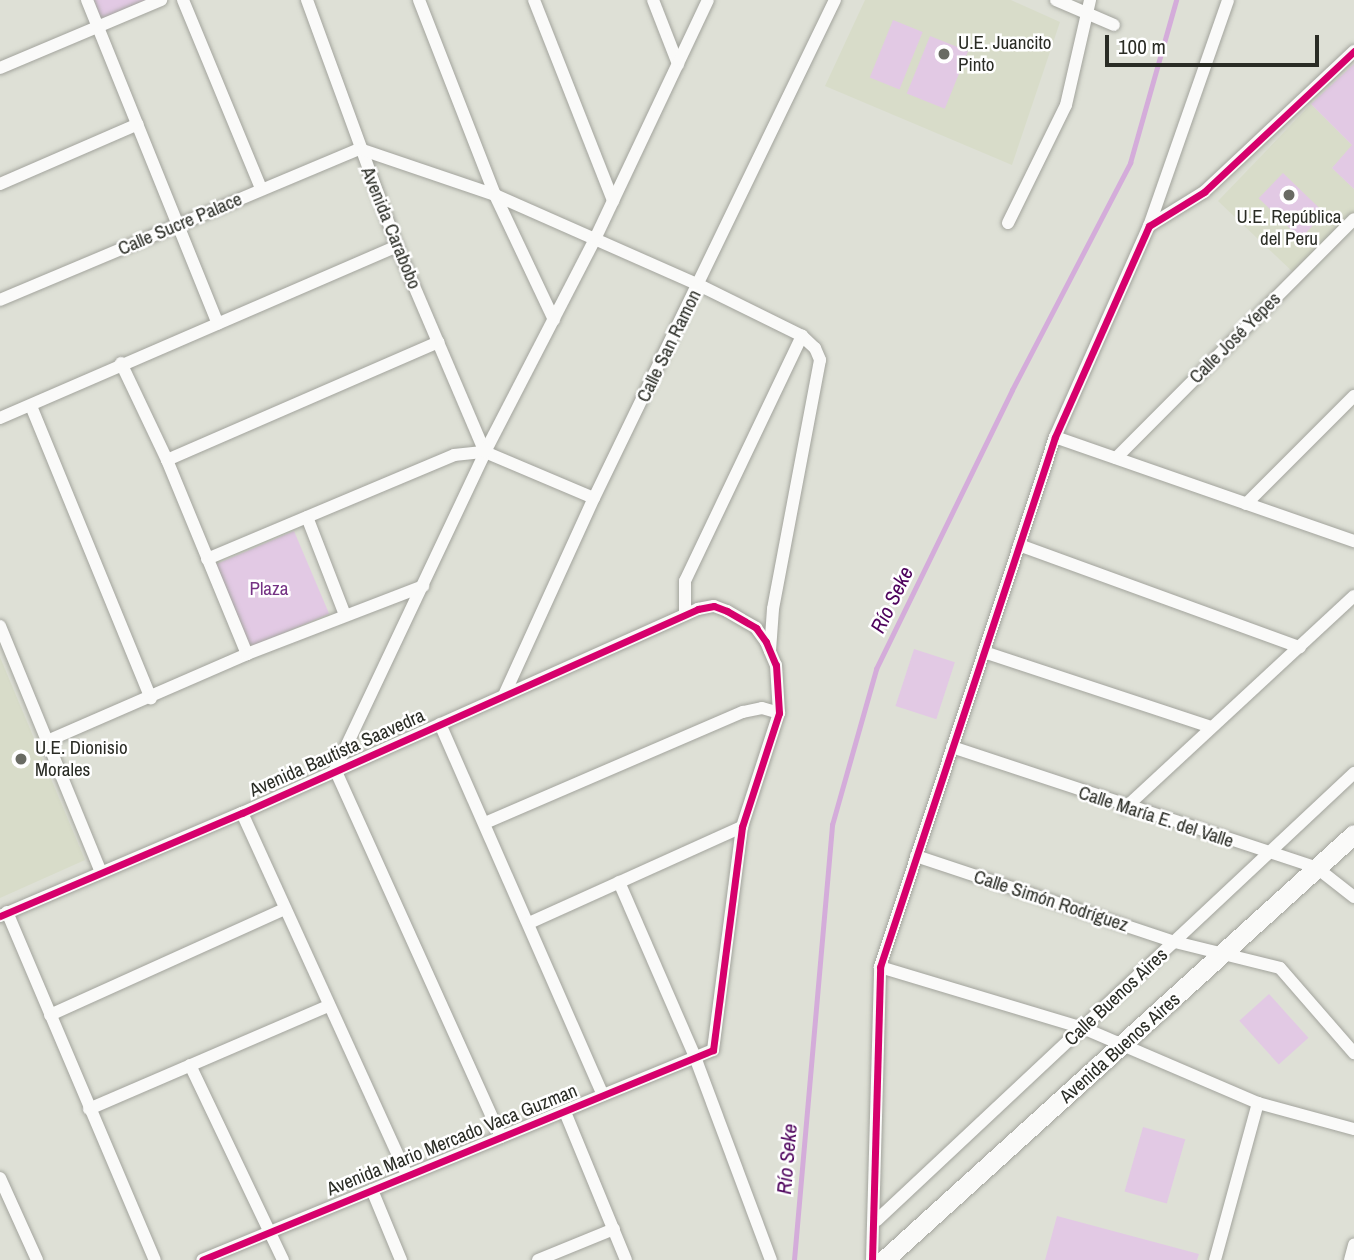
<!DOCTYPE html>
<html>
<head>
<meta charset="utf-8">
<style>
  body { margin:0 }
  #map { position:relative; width:1354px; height:1260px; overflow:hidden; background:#dee0d6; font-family:"Archivo Narrow",sans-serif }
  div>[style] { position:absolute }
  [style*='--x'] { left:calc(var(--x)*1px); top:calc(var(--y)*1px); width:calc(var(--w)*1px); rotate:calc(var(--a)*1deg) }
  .built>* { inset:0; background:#d8dcc9 }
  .green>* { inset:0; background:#e2c9e4; transform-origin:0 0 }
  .stream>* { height:4.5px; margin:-2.25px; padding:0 2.25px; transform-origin:2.25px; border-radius:2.25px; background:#d4acda }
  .roads { filter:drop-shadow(0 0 2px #a3a49d) drop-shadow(0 0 2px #a3a49d) }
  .minor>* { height:12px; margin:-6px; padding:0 6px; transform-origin:6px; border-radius:6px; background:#fafaf9 }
  .trunk>* { height:19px; margin:-9.5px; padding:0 9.5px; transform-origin:9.5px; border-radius:9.5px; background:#fafaf9 }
  .cycleway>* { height:7px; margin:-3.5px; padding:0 3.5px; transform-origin:3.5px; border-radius:3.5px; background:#d6006c }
  .dots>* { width:19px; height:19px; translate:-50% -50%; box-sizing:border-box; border:4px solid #fff; border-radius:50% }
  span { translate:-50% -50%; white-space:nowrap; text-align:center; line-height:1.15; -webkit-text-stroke:5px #fff; paint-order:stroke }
  .poi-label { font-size:19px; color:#2a2c25 }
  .left { translate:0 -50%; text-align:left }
  .street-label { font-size:19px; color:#2a2c25 }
  .park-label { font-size:19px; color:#753284 }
  .water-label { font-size:21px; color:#4d025c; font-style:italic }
  .scale { position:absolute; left:1105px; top:35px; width:214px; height:32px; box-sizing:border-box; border:4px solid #2a2c25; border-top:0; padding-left:9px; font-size:21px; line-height:24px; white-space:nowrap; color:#2a2c25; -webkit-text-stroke:5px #fff; paint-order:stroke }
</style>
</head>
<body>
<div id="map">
  <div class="built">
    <i style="clip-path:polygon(865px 0,1011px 0,1060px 22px,1012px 165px,825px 86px)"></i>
    <i style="clip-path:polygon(1311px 104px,1353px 146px,1332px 168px,1354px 189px,1354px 214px,1295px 274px,1218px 201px)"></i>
    <i style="clip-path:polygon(0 657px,85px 860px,0 898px)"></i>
  </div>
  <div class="green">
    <i style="clip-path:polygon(94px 0,148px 0,101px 19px)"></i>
    <i style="left:893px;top:20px;width:32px;height:62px;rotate:22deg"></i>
    <i style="left:930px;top:36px;width:41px;height:62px;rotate:22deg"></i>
    <i style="clip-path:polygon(1354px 64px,1354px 189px,1332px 168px,1352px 145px,1311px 104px)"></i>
    <i style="left:1283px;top:173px;width:58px;height:35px;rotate:44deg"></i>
    <i style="left:294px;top:531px;width:90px;height:90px;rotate:67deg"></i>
    <i style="left:914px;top:649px;width:43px;height:60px;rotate:18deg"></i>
    <i style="left:1269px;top:994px;width:59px;height:40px;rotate:48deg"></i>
    <i style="left:1143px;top:1127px;width:44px;height:67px;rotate:16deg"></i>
    <i style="clip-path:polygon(1057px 1216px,1199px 1254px,1197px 1260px,1045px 1260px)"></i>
  </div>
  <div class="stream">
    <i style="--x:794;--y:1260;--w:437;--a:-85"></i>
    <i style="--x:832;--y:825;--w:162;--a:-74.2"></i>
    <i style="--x:876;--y:669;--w:310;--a:-64"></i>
    <i style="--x:1012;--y:390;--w:256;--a:-62.5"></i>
    <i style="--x:1130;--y:163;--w:169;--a:-74.2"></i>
  </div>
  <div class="roads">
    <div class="minor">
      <i style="--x:87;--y:0;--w:349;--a:68"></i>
      <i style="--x:183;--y:0;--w:204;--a:67.5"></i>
      <i style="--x:307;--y:0;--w:262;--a:69.9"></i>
      <i style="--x:397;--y:246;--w:224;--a:66.9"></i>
      <i style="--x:419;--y:0;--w:209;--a:68.7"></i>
      <i style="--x:495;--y:195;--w:138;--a:64.7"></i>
      <i style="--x:534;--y:0;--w:216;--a:68.5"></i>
      <i style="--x:653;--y:0;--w:69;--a:68.7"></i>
      <i style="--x:1056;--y:0;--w:63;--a:23.3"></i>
      <i style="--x:0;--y:68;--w:175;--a:-22.9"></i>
      <i style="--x:0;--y:184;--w:150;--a:-23.5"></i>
      <i style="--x:1008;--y:223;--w:131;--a:-63.8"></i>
      <i style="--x:1066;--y:105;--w:108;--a:-77.1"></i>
      <i style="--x:1149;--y:226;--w:239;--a:-70.7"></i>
      <i style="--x:0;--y:300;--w:390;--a:-22.8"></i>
      <i style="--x:360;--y:149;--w:143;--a:18.8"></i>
      <i style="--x:495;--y:195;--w:223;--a:23.8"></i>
      <i style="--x:699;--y:285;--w:115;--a:26.3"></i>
      <i style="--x:802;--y:336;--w:18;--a:43"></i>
      <i style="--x:815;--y:348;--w:13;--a:67"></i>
      <i style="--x:820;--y:360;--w:253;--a:100.7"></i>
      <i style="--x:773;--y:609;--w:42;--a:94.1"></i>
      <i style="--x:121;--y:363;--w:107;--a:64.6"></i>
      <i style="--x:167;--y:460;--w:210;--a:67.6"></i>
      <i style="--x:31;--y:406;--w:316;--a:67.7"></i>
      <i style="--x:0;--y:418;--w:433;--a:-23.4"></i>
      <i style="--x:1055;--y:437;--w:317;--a:19.2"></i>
      <i style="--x:1116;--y:458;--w:337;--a:-45.1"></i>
      <i style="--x:167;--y:460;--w:296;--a:-23.5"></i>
      <i style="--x:1246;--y:504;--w:153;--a:-45"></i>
      <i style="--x:307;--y:517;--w:105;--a:68.8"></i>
      <i style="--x:1019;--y:545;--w:299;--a:20"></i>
      <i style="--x:207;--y:559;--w:268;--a:-22.8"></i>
      <i style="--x:454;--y:455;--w:31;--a:-6"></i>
      <i style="--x:485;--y:452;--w:118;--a:22.9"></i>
      <i style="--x:685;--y:614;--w:33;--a:-90"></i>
      <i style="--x:685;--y:581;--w:272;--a:-64.5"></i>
      <i style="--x:0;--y:626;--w:266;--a:67.7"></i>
      <i style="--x:984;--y:652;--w:239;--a:18.3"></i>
      <i style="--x:505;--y:693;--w:214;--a:-65.5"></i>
      <i style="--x:594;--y:498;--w:553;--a:-64.18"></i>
      <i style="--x:440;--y:724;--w:405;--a:66.3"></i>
      <i style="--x:47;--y:741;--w:218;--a:-23.5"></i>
      <i style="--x:247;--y:654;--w:189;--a:-21.1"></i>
      <i style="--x:952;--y:747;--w:385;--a:18.3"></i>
      <i style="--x:1317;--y:868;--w:47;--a:38.1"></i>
      <i style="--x:1125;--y:808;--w:312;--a:-42.8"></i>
      <i style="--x:242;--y:813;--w:398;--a:65.5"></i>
      <i style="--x:485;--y:823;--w:281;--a:-23.3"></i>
      <i style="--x:743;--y:712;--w:19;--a:-12"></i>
      <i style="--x:762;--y:708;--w:18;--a:16"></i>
      <i style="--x:916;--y:856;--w:273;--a:18.4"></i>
      <i style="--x:1175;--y:942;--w:108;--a:13.9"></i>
      <i style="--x:1280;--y:968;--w:113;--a:49"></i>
      <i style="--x:619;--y:882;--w:191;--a:66.5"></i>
      <i style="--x:695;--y:1057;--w:217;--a:69.5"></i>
      <i style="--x:7;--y:912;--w:378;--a:67"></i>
      <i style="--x:0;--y:916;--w:263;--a:-23.1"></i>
      <i style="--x:242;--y:813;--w:500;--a:-24.1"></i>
      <i style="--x:698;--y:609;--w:16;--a:-11"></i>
      <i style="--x:714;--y:606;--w:14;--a:21"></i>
      <i style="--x:727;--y:611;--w:34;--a:30"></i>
      <i style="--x:756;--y:628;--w:17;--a:54"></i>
      <i style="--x:766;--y:642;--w:25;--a:67"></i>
      <i style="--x:776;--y:665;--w:48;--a:86.4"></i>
      <i style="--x:779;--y:713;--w:120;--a:108"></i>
      <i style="--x:742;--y:827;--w:225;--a:97.4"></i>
      <i style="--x:713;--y:1050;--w:552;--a:157.66"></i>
      <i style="--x:529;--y:923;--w:234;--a:-24.3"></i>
      <i style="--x:880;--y:967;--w:212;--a:16.7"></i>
      <i style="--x:1083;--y:1028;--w:190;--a:23.2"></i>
      <i style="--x:1258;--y:1103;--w:99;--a:15.2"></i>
      <i style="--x:50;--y:1015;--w:258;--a:-24.3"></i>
      <i style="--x:190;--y:1065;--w:216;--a:64.5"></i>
      <i style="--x:89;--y:1109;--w:260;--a:-23.3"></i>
      <i style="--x:565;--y:1112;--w:160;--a:67.6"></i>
      <i style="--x:501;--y:1137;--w:403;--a:-114.3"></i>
      <i style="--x:335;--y:770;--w:352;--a:-64.7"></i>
      <i style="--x:485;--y:452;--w:240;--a:-62.7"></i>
      <i style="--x:595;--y:239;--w:264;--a:-64.7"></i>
      <i style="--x:0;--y:1178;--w:90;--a:65.7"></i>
      <i style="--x:372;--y:1190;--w:76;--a:67.5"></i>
      <i style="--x:877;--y:1220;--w:654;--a:-43.14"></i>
      <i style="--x:538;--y:1260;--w:82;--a:-22.2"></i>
      <i style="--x:872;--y:1260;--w:293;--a:-88.4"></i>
      <i style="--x:880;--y:967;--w:558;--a:-71.73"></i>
      <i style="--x:1055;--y:437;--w:231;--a:-66"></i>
      <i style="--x:1149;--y:226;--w:65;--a:-31.7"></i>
      <i style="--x:1204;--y:192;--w:206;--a:-43.2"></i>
      <i style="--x:1215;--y:1260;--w:163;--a:-74.7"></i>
      <i style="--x:1350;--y:1260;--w:16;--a:-75"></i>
    </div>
    <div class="trunk">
      <i style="--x:884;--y:1260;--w:634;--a:-42.19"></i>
    </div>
  </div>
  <div class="cycleway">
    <i style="--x:0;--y:916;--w:263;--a:-23.1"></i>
    <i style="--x:242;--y:813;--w:500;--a:-24.1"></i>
    <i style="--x:698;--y:609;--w:16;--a:-11"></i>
    <i style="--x:714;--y:606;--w:14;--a:21"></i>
    <i style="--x:727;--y:611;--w:34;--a:30"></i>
    <i style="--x:756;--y:628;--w:17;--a:54"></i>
    <i style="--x:766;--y:642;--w:25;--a:67"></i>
    <i style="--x:776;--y:665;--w:48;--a:86.4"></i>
    <i style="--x:779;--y:713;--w:120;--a:108"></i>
    <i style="--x:742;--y:827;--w:225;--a:97.4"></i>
    <i style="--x:713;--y:1050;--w:552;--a:157.66"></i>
    <i style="--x:872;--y:1260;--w:293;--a:-88.4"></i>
    <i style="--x:880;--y:967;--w:558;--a:-71.73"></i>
    <i style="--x:1055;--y:437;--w:231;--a:-66"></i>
    <i style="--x:1149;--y:226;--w:65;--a:-31.7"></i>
    <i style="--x:1204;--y:192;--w:206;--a:-43.2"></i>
  </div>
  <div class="dots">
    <i style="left:944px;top:54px;background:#696b63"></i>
    <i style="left:1289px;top:195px;background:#696b63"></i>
    <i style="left:21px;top:759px;background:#696b63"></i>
  </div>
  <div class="poi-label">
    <span class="left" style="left:958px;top:54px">U.E. Juancito<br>Pinto</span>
    <span style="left:1289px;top:228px">U.E. República<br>del Peru</span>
    <span class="left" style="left:35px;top:759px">U.E. Dionisio<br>Morales</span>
  </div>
  <div class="street-label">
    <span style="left:180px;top:224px;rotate:-23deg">Calle Sucre Palace</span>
    <span style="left:391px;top:228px;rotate:68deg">Avenida Carabobo</span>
    <span style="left:1235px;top:338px;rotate:-45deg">Calle José Yepes</span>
    <span style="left:669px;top:346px;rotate:-64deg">Calle San Ramon</span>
    <span style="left:337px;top:753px;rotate:-24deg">Avenida Bautista Saavedra</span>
    <span style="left:1156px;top:817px;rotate:18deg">Calle María E. del Valle</span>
    <span style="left:1051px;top:901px;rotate:18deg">Calle Simón Rodríguez</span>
    <span style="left:1116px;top:997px;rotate:-43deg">Calle Buenos Aires</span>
    <span style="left:1120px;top:1048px;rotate:-42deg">Avenida Buenos Aires</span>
    <span style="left:452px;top:1140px;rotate:-22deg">Avenida Mario Mercado Vaca Guzman</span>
  </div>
  <div class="park-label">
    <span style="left:269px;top:589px">Plaza</span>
  </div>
  <div class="water-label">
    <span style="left:892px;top:600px;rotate:-64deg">Río Seke</span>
    <span style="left:787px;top:1159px;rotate:-85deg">Río Seke</span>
  </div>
  <div class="scale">100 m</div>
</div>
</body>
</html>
